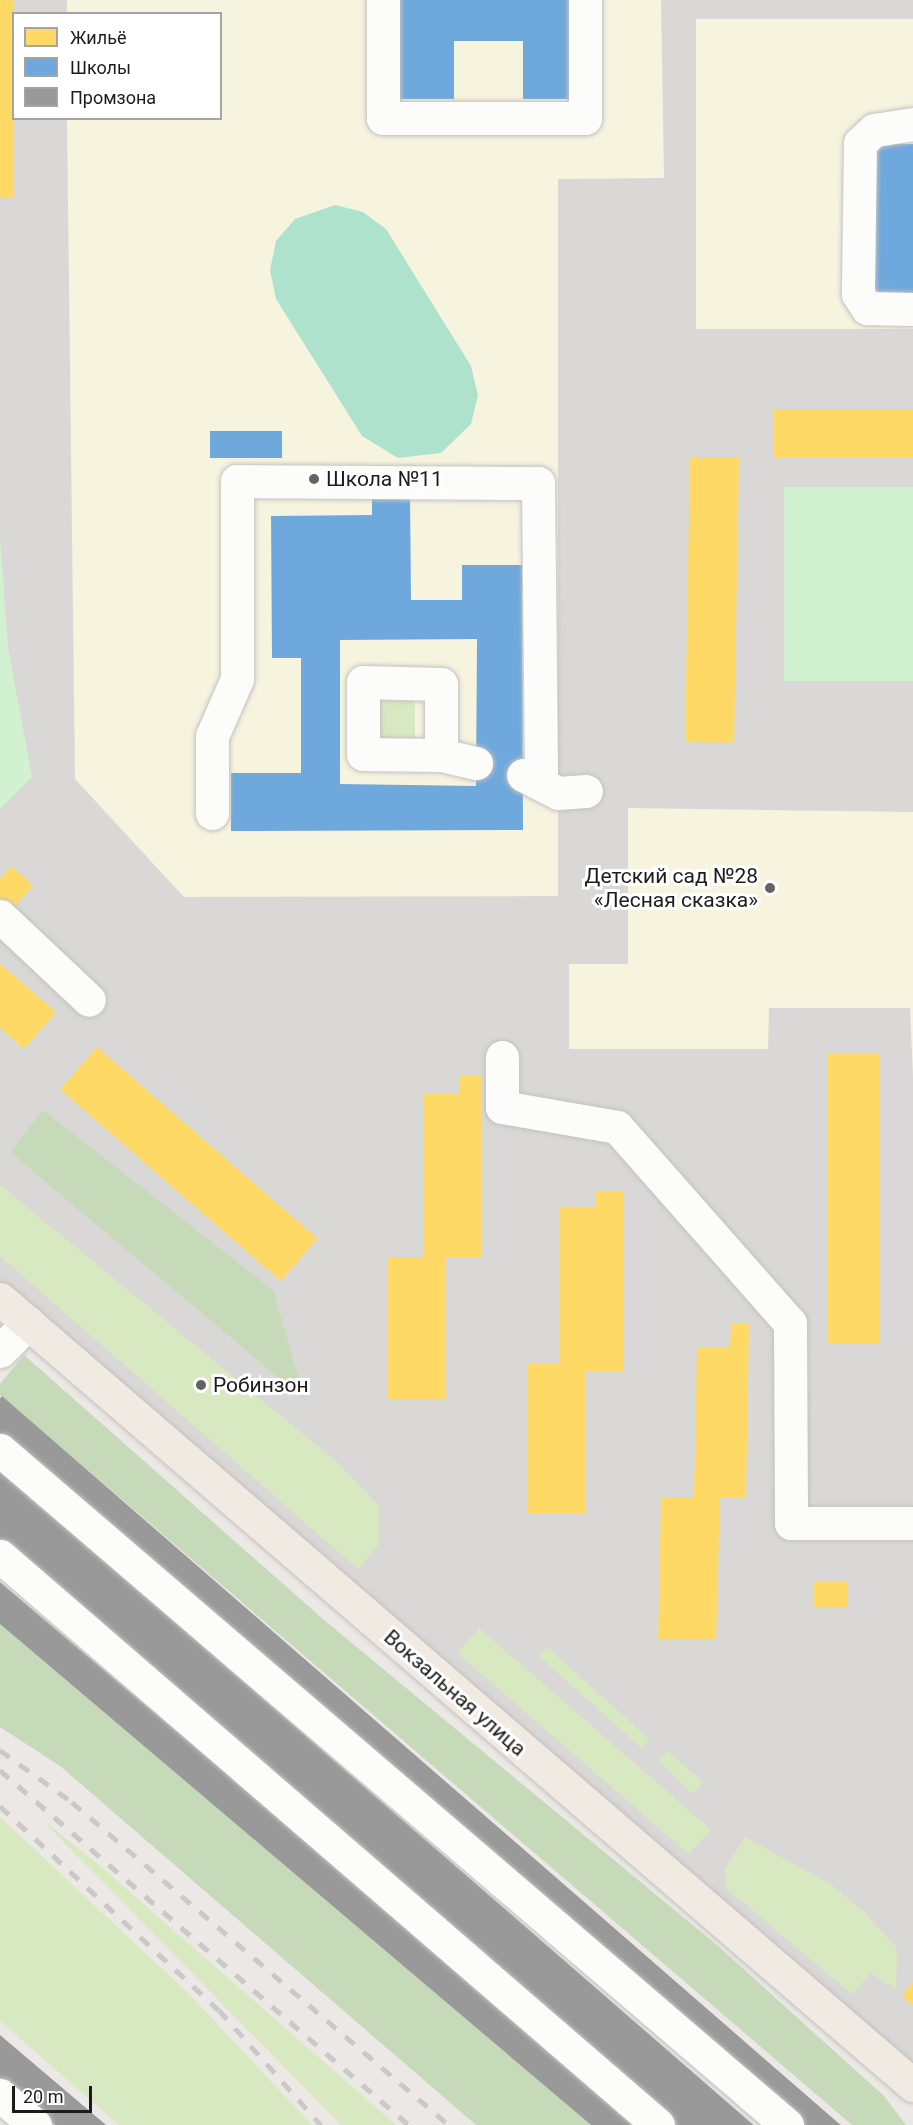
<!DOCTYPE html>
<html>
<head>
<meta charset="utf-8">
<style>
  body { margin:0 }
  #map { position:relative; width:913px; height:2125px; overflow:hidden; background:#ebe8e5; font-family:Roboto,sans-serif }
  div>[style] { position:absolute }
  [style*='--x'] { left:calc(var(--x)*1px); top:calc(var(--y)*1px); width:calc(var(--w)*1px); rotate:calc(var(--a)*1deg) }
  .residential>* { inset:0; background:#dad8d6 }
  .education>* { inset:0; background:#f6f4df; transform-origin:0 0 }
  .grass>* { inset:0; background:#d8e9c2; transform-origin:0 0 }
  .forest>* { inset:0; background:#c6daba }
  .park>* { inset:0; background:#d2f1d1; transform-origin:0 0 }
  .pitch>* { inset:0; background:#afe2cc }
  .homes>* { inset:0; background:#ffd966; transform-origin:0 0 }
  .schools>* { inset:0; background:#6fa8dc; transform-origin:0 0 }
  .industry>* { inset:0; background:#999; transform-origin:0 0 }
  .roads { filter:drop-shadow(0 0 2px #c3c2c1) drop-shadow(0 0 2px #c3c2c1) }
  .minor>* { height:33px; margin:-16.5px; padding:0 16.5px; transform-origin:16.5px; border-radius:16.5px; background:#fcfcfb }
  .major>* { height:33px; margin:-16.5px; padding:0 16.5px; transform-origin:16.5px; border-radius:16.5px; background:#f0eae3 }
  .rail>* { height:4.5px; margin-top:-2.25px; transform-origin:0; background:repeating-linear-gradient(90deg,#c9c9c8 0 12px,transparent 0 24px) }
  .dots>* { width:16px; height:16px; translate:-50% -50%; box-sizing:border-box; border:3px solid #fff; border-radius:50% }
  span { translate:-50% -50%; white-space:nowrap; text-align:center; line-height:1.15; -webkit-text-stroke:6px #fff; paint-order:stroke }
  .poi-label { font-size:21px; color:#1c1c1c }
  .left { translate:0 -50%; text-align:left }
  .right { translate:-100% -50%; text-align:right }
  .street-label { font-size:21px; color:#1c1c1c }
  .legend { position:absolute; left:12px; top:12px; width:210px; height:108px; box-sizing:border-box; background:#fff; border:2px solid #a4a4a4; margin:0; padding:8px 10px; list-style:none; font-size:18px; color:#1c1c1c }
  .legend li { display:flex; align-items:center; gap:12px; height:30px }
  .legend b { width:30px; border:2px solid #a4a4a4 }
  .scale { position:absolute; left:12px; top:2086px; width:80px; height:27px; box-sizing:border-box; border:3px solid #1c1c1c; border-top:0; padding-left:8px; font-size:18px; line-height:21px; white-space:nowrap; color:#1c1c1c; -webkit-text-stroke:4px #fff; paint-order:stroke }
</style>
</head>
<body>
<div id="map">
  <div class="residential">
    <i style="clip-path:polygon(evenodd,0 0,913px 0,913px 2085px,0 1299px,0 0,14px 14px,220px 14px,220px 118px,14px 118px,14px 14px)"></i>
  </div>
  <div class="education">
    <i style="clip-path:polygon(67px 0,661px 0,664px 178px,558px 179px,558px 896px,184px 897px,75px 779px,67px 119px,220px 118px,220px 14px,67px 13px)"></i>
    <i style="left:696px;top:19px;width:217px;height:310px"></i>
    <i style="clip-path:polygon(628px 808px,913px 812px,913px 1076px,910px 1008px,769px 1008px,768px 1049px,569px 1049px,569px 964px,628px 964px)"></i>
  </div>
  <div class="grass">
    <i style="left:377px;top:701px;width:38px;height:39px"></i>
    <i style="clip-path:polygon(0 1185px,336px 1461px,379px 1506px,379px 1544px,358px 1569px,0 1256px)"></i>
    <i style="left:479px;top:1628px;width:307px;height:33px;rotate:41deg"></i>
    <i style="left:547px;top:1647px;width:138px;height:12px;rotate:42deg"></i>
    <i style="clip-path:polygon(667px 1751px,704px 1783px,692px 1794px,659px 1761px)"></i>
    <i style="clip-path:polygon(0 1817px,191px 1996px,312px 2125px,119px 2125px,0 2021px)"></i>
    <i style="clip-path:polygon(40px 1818px,99px 1865px,396px 2125px,341px 2125px)"></i>
    <i style="clip-path:polygon(745px 1837px,832px 1885px,865px 1913px,897px 1948px,896px 1989px,871px 1973px,852px 1994px,727px 1889px,724px 1871px)"></i>
  </div>
  <div class="forest">
    <i style="clip-path:polygon(43px 1110px,273px 1290px,305px 1400px,10px 1152px)"></i>
    <i style="clip-path:polygon(24px 1355px,324px 1620px,718px 1946px,884px 2096px,906px 2125px,852px 2125px,0 1395px,0 1384px)"></i>
    <i style="clip-path:polygon(0 1624px,299px 1877px,591px 2125px,476px 2125px,60px 1766px,0 1727px)"></i>
  </div>
  <div class="park">
    <i style="left:913px;top:487px;width:194px;height:129px;rotate:90deg"></i>
    <i style="clip-path:polygon(0 537px,8px 648px,32px 777px,0 809px)"></i>
  </div>
  <div class="pitch">
    <i style="clip-path:polygon(335px 205px,363px 212px,386px 229px,471px 366px,478px 395px,471px 424px,441px 453px,398px 458px,362px 436px,276px 299px,270px 270px,276px 241px,295px 219px)"></i>
  </div>
  <div class="homes">
    <i style="left:0;top:0;width:14px;height:198px"></i>
    <i style="left:774px;top:409px;width:139px;height:49px"></i>
    <i style="left:690px;top:457px;width:49px;height:285px;rotate:1deg"></i>
    <i style="clip-path:polygon(11px 866px,33px 885px,12px 910px,0 899px,0 879px)"></i>
    <i style="clip-path:polygon(0 964px,56px 1012px,24px 1049px,0 1028px)"></i>
    <i style="left:97px;top:1047px;width:292px;height:56px;rotate:41deg"></i>
    <i style="left:828px;top:1053px;width:51px;height:290px"></i>
    <i style="clip-path:polygon(459px 1076px,482px 1076px,482px 1257px,445px 1257px,445px 1399px,387px 1399px,387px 1257px,423px 1257px,423px 1093px,459px 1093px)"></i>
    <i style="clip-path:polygon(596px 1191px,623px 1191px,623px 1372px,586px 1372px,586px 1514px,528px 1514px,528px 1364px,560px 1364px,560px 1208px,596px 1208px)"></i>
    <i style="clip-path:polygon(731px 1323px,749px 1323px,746px 1498px,720px 1498px,716px 1640px,658px 1640px,661px 1498px,694px 1498px,697px 1347px,730px 1347px)"></i>
    <i style="left:813px;top:1582px;width:34px;height:26px"></i>
    <i style="clip-path:polygon(913px 1982px,913px 2005px,902px 1996px)"></i>
  </div>
  <div class="schools">
    <i style="clip-path:polygon(397px 0,570px 0,570px 99px,523px 99px,523px 41px,454px 41px,454px 99px,397px 99px)"></i>
    <i style="left:872px;top:144px;width:41px;height:151px"></i>
    <i style="left:282px;top:431px;width:27px;height:72px;rotate:90deg"></i>
    <i style="clip-path:polygon(evenodd,372px 493px,410px 493px,411px 600px,462px 600px,462px 565px,522px 565px,523px 830px,231px 831px,231px 773px,301px 773px,301px 658px,272px 658px,271px 516px,372px 515px,372px 493px,477px 639px,476px 786px,340px 784px,340px 640px,477px 639px)"></i>
  </div>
  <div class="industry">
    <i style="left:2px;top:1396px;width:1120px;height:33px;rotate:41deg"></i>
    <i style="left:0;top:1470px;width:1007px;height:73px;rotate:41deg"></i>
    <i style="clip-path:polygon(0 1582px,408px 1927px,640px 2125px,591px 2125px,0 1624px)"></i>
    <i style="clip-path:polygon(0 2035px,106px 2125px,55px 2125px,0 2078px)"></i>
  </div>
  <div class="roads">
    <div class="minor">
      <i style="--x:383;--y:0;--w:118;--a:90"></i>
      <i style="--x:383;--y:118;--w:202;--a:0"></i>
      <i style="--x:585;--y:118;--w:118;--a:-90"></i>
      <i style="--x:913;--y:124;--w:39;--a:171"></i>
      <i style="--x:874;--y:130;--w:19;--a:137"></i>
      <i style="--x:860;--y:143;--w:151;--a:90.8"></i>
      <i style="--x:858;--y:294;--w:17;--a:57"></i>
      <i style="--x:867;--y:308;--w:46;--a:1.2"></i>
      <i style="--x:363;--y:682;--w:78;--a:1.5"></i>
      <i style="--x:441;--y:684;--w:71;--a:90"></i>
      <i style="--x:441;--y:755;--w:78;--a:-179.3"></i>
      <i style="--x:363;--y:754;--w:72;--a:-90"></i>
      <i style="--x:441;--y:755;--w:36;--a:13"></i>
      <i style="--x:523;--y:775;--w:39;--a:27"></i>
      <i style="--x:558;--y:793;--w:28;--a:-4"></i>
      <i style="--x:212;--y:813;--w:77;--a:-90"></i>
      <i style="--x:212;--y:736;--w:62;--a:-66.3"></i>
      <i style="--x:237;--y:679;--w:198;--a:-90"></i>
      <i style="--x:237;--y:481;--w:301;--a:0.4"></i>
      <i style="--x:538;--y:483;--w:301;--a:89.4"></i>
      <i style="--x:0;--y:916;--w:122;--a:43.3"></i>
      <i style="--x:502;--y:1057;--w:50;--a:90"></i>
      <i style="--x:502;--y:1107;--w:117;--a:9.9"></i>
      <i style="--x:617;--y:1127;--w:261;--a:48.6"></i>
      <i style="--x:790;--y:1323;--w:200;--a:89.7"></i>
      <i style="--x:791;--y:1523;--w:122;--a:0"></i>
      <i style="--x:0;--y:1351;--w:40;--a:-45"></i>
      <i style="--x:0;--y:1450;--w:1037;--a:40.62"></i>
      <i style="--x:0;--y:1556;--w:870;--a:40.85"></i>
      <i style="--x:0;--y:2095;--w:46;--a:40.6"></i>
    </div>
    <div class="major">
      <i style="--x:0;--y:1299;--w:1205;--a:40.73"></i>
    </div>
  </div>
  <div class="rail">
    <i style="--x:0;--y:1750;--w:89;--a:35.8"></i>
    <i style="--x:72;--y:1802;--w:496;--a:40.6"></i>
    <i style="--x:0;--y:1770;--w:542;--a:40.96"></i>
    <i style="--x:0;--y:1806;--w:299;--a:43"></i>
    <i style="--x:219;--y:2010;--w:154;--a:48.4"></i>
  </div>
  <div class="dots">
    <i style="left:314px;top:479px;background:#646362"></i>
    <i style="left:770px;top:888px;background:#646362"></i>
    <i style="left:201px;top:1385px;background:#646362"></i>
  </div>
  <div class="poi-label">
    <span class="left" style="left:326px;top:479px">Школа №11</span>
    <span class="right" style="left:758px;top:888px">Детский сад №28<br>«Лесная сказка»</span>
    <span class="left" style="left:213px;top:1385px">Робинзон</span>
  </div>
  <div class="street-label">
    <span style="left:455px;top:1693px;rotate:41deg">Вокзальная улица</span>
  </div>
  <ul class="legend">
  <li><b style="height:16px;background:#ffd966"></b>Жильё</li>
  <li><b style="height:16px;background:#6fa8dc"></b>Школы</li>
  <li><b style="height:16px;background:#999"></b>Промзона</li>
  </ul>
  <div class="scale">20 m</div>
</div>
</body>
</html>
